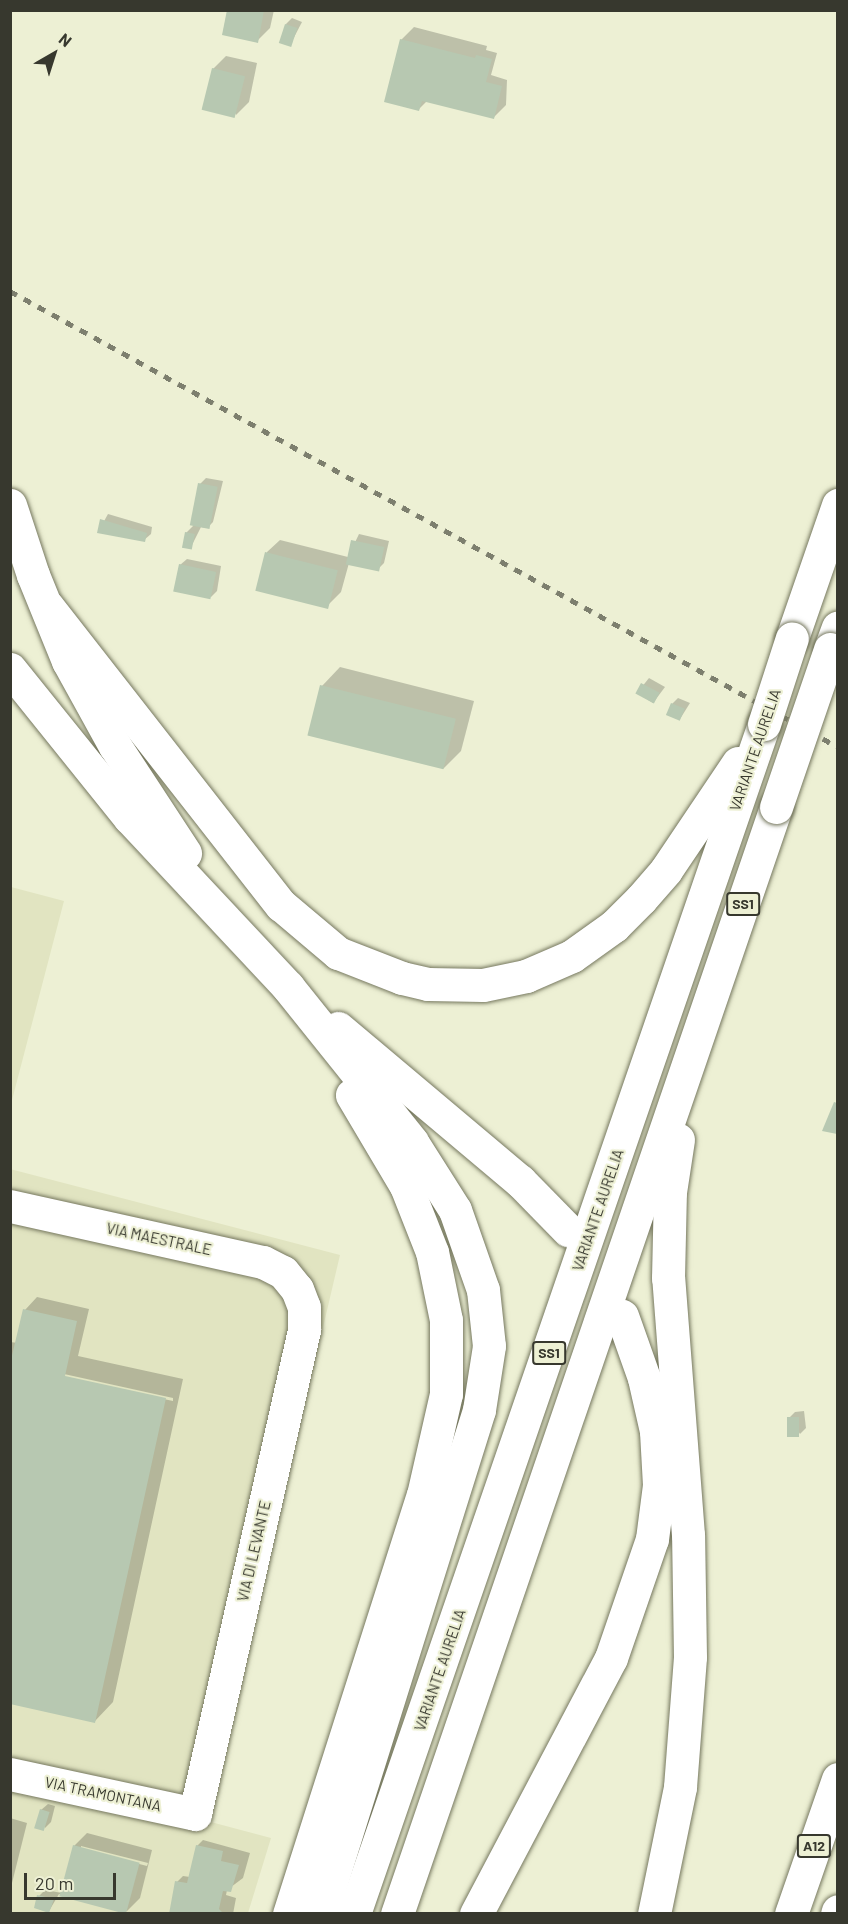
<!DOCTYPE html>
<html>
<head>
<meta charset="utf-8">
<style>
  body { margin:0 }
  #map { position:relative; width:848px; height:1924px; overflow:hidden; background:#edf0d4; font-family:Barlow,sans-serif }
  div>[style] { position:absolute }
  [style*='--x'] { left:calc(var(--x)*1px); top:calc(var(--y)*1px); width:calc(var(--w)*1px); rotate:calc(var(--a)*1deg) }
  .built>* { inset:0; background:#e1e4c1 }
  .shadow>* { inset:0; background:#0003 }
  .building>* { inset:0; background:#b7c8b1; transform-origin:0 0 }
  .roads { filter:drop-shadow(0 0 2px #76785f) drop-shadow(0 0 2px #76785f) }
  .minor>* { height:33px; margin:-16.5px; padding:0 16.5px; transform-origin:16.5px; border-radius:16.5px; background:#fff }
  .highway>* { height:33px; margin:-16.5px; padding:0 16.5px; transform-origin:16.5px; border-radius:16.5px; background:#fff }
  .rail>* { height:4.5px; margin-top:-2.25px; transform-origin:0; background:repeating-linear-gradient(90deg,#7d7f6e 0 8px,transparent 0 16px) }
  .bridges { filter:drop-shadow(0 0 2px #76785f) drop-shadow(0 0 2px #76785f) }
  .highway-bridge>* { height:33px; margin:-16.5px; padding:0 16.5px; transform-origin:16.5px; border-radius:16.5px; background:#fff }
  span { translate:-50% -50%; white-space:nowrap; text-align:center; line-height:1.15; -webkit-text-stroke:4.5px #edf0d4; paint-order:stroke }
  .shield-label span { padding:2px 4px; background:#edf0d4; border:2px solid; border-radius:4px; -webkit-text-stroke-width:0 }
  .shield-label { font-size:14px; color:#37382e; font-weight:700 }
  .street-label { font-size:15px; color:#37382e }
  .frame { position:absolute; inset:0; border:12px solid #37382e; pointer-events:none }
  .north { position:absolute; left:24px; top:24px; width:60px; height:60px; -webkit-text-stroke:4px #edf0d4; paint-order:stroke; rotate:39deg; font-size:16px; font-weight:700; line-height:24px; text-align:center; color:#37382e }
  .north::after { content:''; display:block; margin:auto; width:21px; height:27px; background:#37382e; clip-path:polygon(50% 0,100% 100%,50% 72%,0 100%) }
  .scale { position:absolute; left:24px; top:1873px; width:92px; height:27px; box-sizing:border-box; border:3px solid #37382e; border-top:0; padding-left:8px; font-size:18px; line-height:21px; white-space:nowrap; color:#37382e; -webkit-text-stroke:4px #edf0d4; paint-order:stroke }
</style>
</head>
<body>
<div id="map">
  <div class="built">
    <i style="clip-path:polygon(11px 887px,64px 901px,11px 1104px,10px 887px)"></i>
    <i style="clip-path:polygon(10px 1169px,340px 1255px,207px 1821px,271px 1838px,248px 1913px,11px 1913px)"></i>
  </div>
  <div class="shadow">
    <i style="clip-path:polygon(229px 10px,274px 10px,270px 28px,257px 41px)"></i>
    <i style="clip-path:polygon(292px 18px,302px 22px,290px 45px,286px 24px)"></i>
    <i style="clip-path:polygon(414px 27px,487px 46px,486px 50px,497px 53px,491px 75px,507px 80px,506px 105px,494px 117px,427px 101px,419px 109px,401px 40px)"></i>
    <i style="clip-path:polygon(226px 56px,257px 63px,249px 102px,236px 115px,213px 69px)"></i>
    <i style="clip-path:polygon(206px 478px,223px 481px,213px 522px,207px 528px,201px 527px,190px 549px,186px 533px,194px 525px,200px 484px)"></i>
    <i style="clip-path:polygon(108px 514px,152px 527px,151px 534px,144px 540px,98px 532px)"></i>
    <i style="clip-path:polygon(359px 534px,389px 541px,384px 563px,378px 569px,349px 563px,341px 592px,328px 605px,257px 590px,267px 552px,280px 540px,348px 557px)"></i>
    <i style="clip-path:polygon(187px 559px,221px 566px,217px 591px,211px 597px,180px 565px)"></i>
    <i style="clip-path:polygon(340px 667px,474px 701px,461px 751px,443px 769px,322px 686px)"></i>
    <i style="clip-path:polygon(649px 678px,665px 687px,653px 703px,637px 693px)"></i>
    <i style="clip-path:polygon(678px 698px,690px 703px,680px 719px,672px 704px)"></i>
    <i style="clip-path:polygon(evenodd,37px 1297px,89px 1309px,78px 1356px,183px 1379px,113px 1702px,95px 1721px,10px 1703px,10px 1342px,18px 1343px,25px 1310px,37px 1297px,64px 1374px,173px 1398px,173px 1401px,62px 1377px,64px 1374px)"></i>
    <i style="clip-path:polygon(804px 1411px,806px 1428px,800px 1434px,789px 1418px,795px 1412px)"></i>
    <i style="clip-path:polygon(48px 1804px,55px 1806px,51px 1822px,45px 1828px,41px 1810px)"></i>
    <i style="clip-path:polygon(10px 1818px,27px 1823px,10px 1891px)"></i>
    <i style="clip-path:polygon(evenodd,87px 1833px,152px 1850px,140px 1898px,127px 1911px,59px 1894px,49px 1911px,39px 1896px,45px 1890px,62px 1893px,74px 1846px,87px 1833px,81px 1846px,148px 1863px,147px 1866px,81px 1849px,81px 1846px)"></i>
    <i style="clip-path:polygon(203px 1840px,250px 1853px,243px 1878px,227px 1890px,226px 1895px,236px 1898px,233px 1914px,170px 1914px,177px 1882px,183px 1876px,190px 1877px,197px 1846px)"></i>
  </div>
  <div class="building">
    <i style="clip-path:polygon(227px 10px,264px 10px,258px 43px,222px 35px)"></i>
    <i style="left:285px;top:24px;width:13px;height:20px;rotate:18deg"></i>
    <i style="clip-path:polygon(400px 39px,475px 58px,476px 55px,492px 59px,486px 82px,502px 86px,494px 119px,422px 101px,419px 111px,384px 102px)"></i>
    <i style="left:212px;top:68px;width:34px;height:43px;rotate:14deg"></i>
    <i style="left:198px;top:483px;width:20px;height:43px;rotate:11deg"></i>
    <i style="clip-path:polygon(100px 519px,147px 533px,145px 542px,97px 533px)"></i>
    <i style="left:185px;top:532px;width:10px;height:16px;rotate:11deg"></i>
    <i style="left:351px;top:540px;width:34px;height:25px;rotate:12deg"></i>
    <i style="left:265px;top:552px;width:75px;height:40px;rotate:14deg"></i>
    <i style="left:179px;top:564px;width:38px;height:28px;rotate:12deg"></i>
    <i style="left:641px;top:683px;width:21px;height:12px;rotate:28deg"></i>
    <i style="left:320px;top:685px;width:140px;height:52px;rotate:14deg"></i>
    <i style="left:671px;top:703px;width:15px;height:13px;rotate:23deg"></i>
    <i style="clip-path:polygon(834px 1102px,837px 1103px,837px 1134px,822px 1131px)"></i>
    <i style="clip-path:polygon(23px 1309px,77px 1321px,65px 1376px,166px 1398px,95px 1723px,10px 1704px,10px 1364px)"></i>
    <i style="left:787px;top:1417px;width:12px;height:20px"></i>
    <i style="left:40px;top:1809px;width:10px;height:20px;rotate:17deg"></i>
    <i style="left:73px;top:1845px;width:69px;height:53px;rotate:15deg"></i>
    <i style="clip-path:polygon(196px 1845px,223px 1851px,221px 1861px,239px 1865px,231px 1892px,223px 1891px,219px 1909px,224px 1914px,169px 1914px,175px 1881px,187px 1883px)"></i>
    <i style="clip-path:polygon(37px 1895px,54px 1899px,49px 1913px,34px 1908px)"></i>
  </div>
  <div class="roads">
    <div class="minor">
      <i style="--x:10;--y:1206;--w:259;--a:12.5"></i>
      <i style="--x:263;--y:1262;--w:22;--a:27"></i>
      <i style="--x:283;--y:1272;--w:22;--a:51"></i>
      <i style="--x:297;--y:1289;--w:19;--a:69"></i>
      <i style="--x:304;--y:1307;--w:23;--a:90"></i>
      <i style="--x:304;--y:1330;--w:496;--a:102.7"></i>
      <i style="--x:195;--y:1814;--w:189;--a:-167.8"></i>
    </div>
    <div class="highway">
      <i style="--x:10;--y:505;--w:74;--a:71.8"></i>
      <i style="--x:33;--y:575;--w:93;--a:67.9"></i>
      <i style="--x:68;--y:661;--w:97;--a:61.1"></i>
      <i style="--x:115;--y:746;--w:128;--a:56.8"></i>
      <i style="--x:47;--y:606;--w:380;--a:52"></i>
      <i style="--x:281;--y:905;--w:75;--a:40.1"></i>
      <i style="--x:338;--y:953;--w:69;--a:21.3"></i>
      <i style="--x:402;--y:978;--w:27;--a:13"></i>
      <i style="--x:428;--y:984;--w:55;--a:1"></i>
      <i style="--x:483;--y:985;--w:44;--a:-11.8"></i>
      <i style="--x:526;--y:976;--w:50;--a:-23.5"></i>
      <i style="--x:572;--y:956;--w:52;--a:-35.5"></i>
      <i style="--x:614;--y:926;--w:38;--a:-45"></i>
      <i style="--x:641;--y:899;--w:38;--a:-49"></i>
      <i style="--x:666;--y:870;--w:129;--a:-56.1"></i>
      <i style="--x:792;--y:638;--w:141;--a:-70.9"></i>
      <i style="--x:830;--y:649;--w:23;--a:-70"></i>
      <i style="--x:10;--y:669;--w:191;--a:51.2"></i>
      <i style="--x:130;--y:818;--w:231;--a:46.9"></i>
      <i style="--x:288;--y:987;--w:198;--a:51.3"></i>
      <i style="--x:412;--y:1142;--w:80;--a:57.7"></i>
      <i style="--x:455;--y:1210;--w:85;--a:70.7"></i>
      <i style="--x:483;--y:1290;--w:56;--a:83.9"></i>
      <i style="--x:489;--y:1346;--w:65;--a:98.9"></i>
      <i style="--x:479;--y:1410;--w:528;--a:107.41"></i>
      <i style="--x:338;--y:1028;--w:238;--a:40.1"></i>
      <i style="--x:520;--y:1181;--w:69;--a:45.6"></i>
      <i style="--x:289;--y:1914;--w:440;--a:-72.3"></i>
      <i style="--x:423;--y:1495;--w:104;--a:-77.2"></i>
      <i style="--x:446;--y:1394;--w:74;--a:-90"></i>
      <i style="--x:446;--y:1320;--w:69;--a:-101.6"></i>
      <i style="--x:432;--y:1252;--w:71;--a:-111.5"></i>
      <i style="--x:406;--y:1186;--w:106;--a:-120.7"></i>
      <i style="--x:354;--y:1914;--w:1259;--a:-70.99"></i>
      <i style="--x:397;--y:1914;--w:1170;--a:-71.1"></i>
      <i style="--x:476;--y:1914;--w:289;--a:-62.2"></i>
      <i style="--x:611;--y:1658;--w:126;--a:-71"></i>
      <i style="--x:652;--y:1539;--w:54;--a:-82.6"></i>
      <i style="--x:659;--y:1485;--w:54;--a:-93.2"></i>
      <i style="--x:656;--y:1431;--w:54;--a:-102.8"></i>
      <i style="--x:644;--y:1378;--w:66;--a:-109.5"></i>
      <i style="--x:654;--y:1914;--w:130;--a:-78.4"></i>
      <i style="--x:680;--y:1787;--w:130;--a:-85.6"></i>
      <i style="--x:690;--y:1657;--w:122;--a:-90.9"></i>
      <i style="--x:688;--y:1535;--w:258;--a:-94.4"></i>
      <i style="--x:668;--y:1278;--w:86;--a:-88.7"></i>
      <i style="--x:670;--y:1192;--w:53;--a:-81.3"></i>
      <i style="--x:791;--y:1914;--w:143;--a:-70.8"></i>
      <i style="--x:837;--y:1914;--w:3;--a:-72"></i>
    </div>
  </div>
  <div class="rail">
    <i style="--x:10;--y:291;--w:945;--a:28.84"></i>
  </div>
  <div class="bridges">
    <div class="highway-bridge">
      <i style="--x:764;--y:724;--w:90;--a:-72"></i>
      <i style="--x:776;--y:807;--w:167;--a:-71.1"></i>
    </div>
  </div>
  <div class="shield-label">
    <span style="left:743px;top:904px">SS1</span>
    <span style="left:549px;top:1353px">SS1</span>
    <span style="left:814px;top:1846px">A12</span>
  </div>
  <div class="street-label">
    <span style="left:755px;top:750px;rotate:-71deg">VARIANTE AURELIA</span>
    <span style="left:598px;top:1210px;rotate:-71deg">VARIANTE AURELIA</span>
    <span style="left:159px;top:1239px;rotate:12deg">VIA MAESTRALE</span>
    <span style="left:254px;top:1551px;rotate:-77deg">VIA DI LEVANTE</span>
    <span style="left:440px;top:1670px;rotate:-71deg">VARIANTE AURELIA</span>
    <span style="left:103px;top:1794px;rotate:12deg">VIA TRAMONTANA</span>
  </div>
  <div class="frame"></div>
  <div class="north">N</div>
  <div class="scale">20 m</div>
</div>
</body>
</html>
